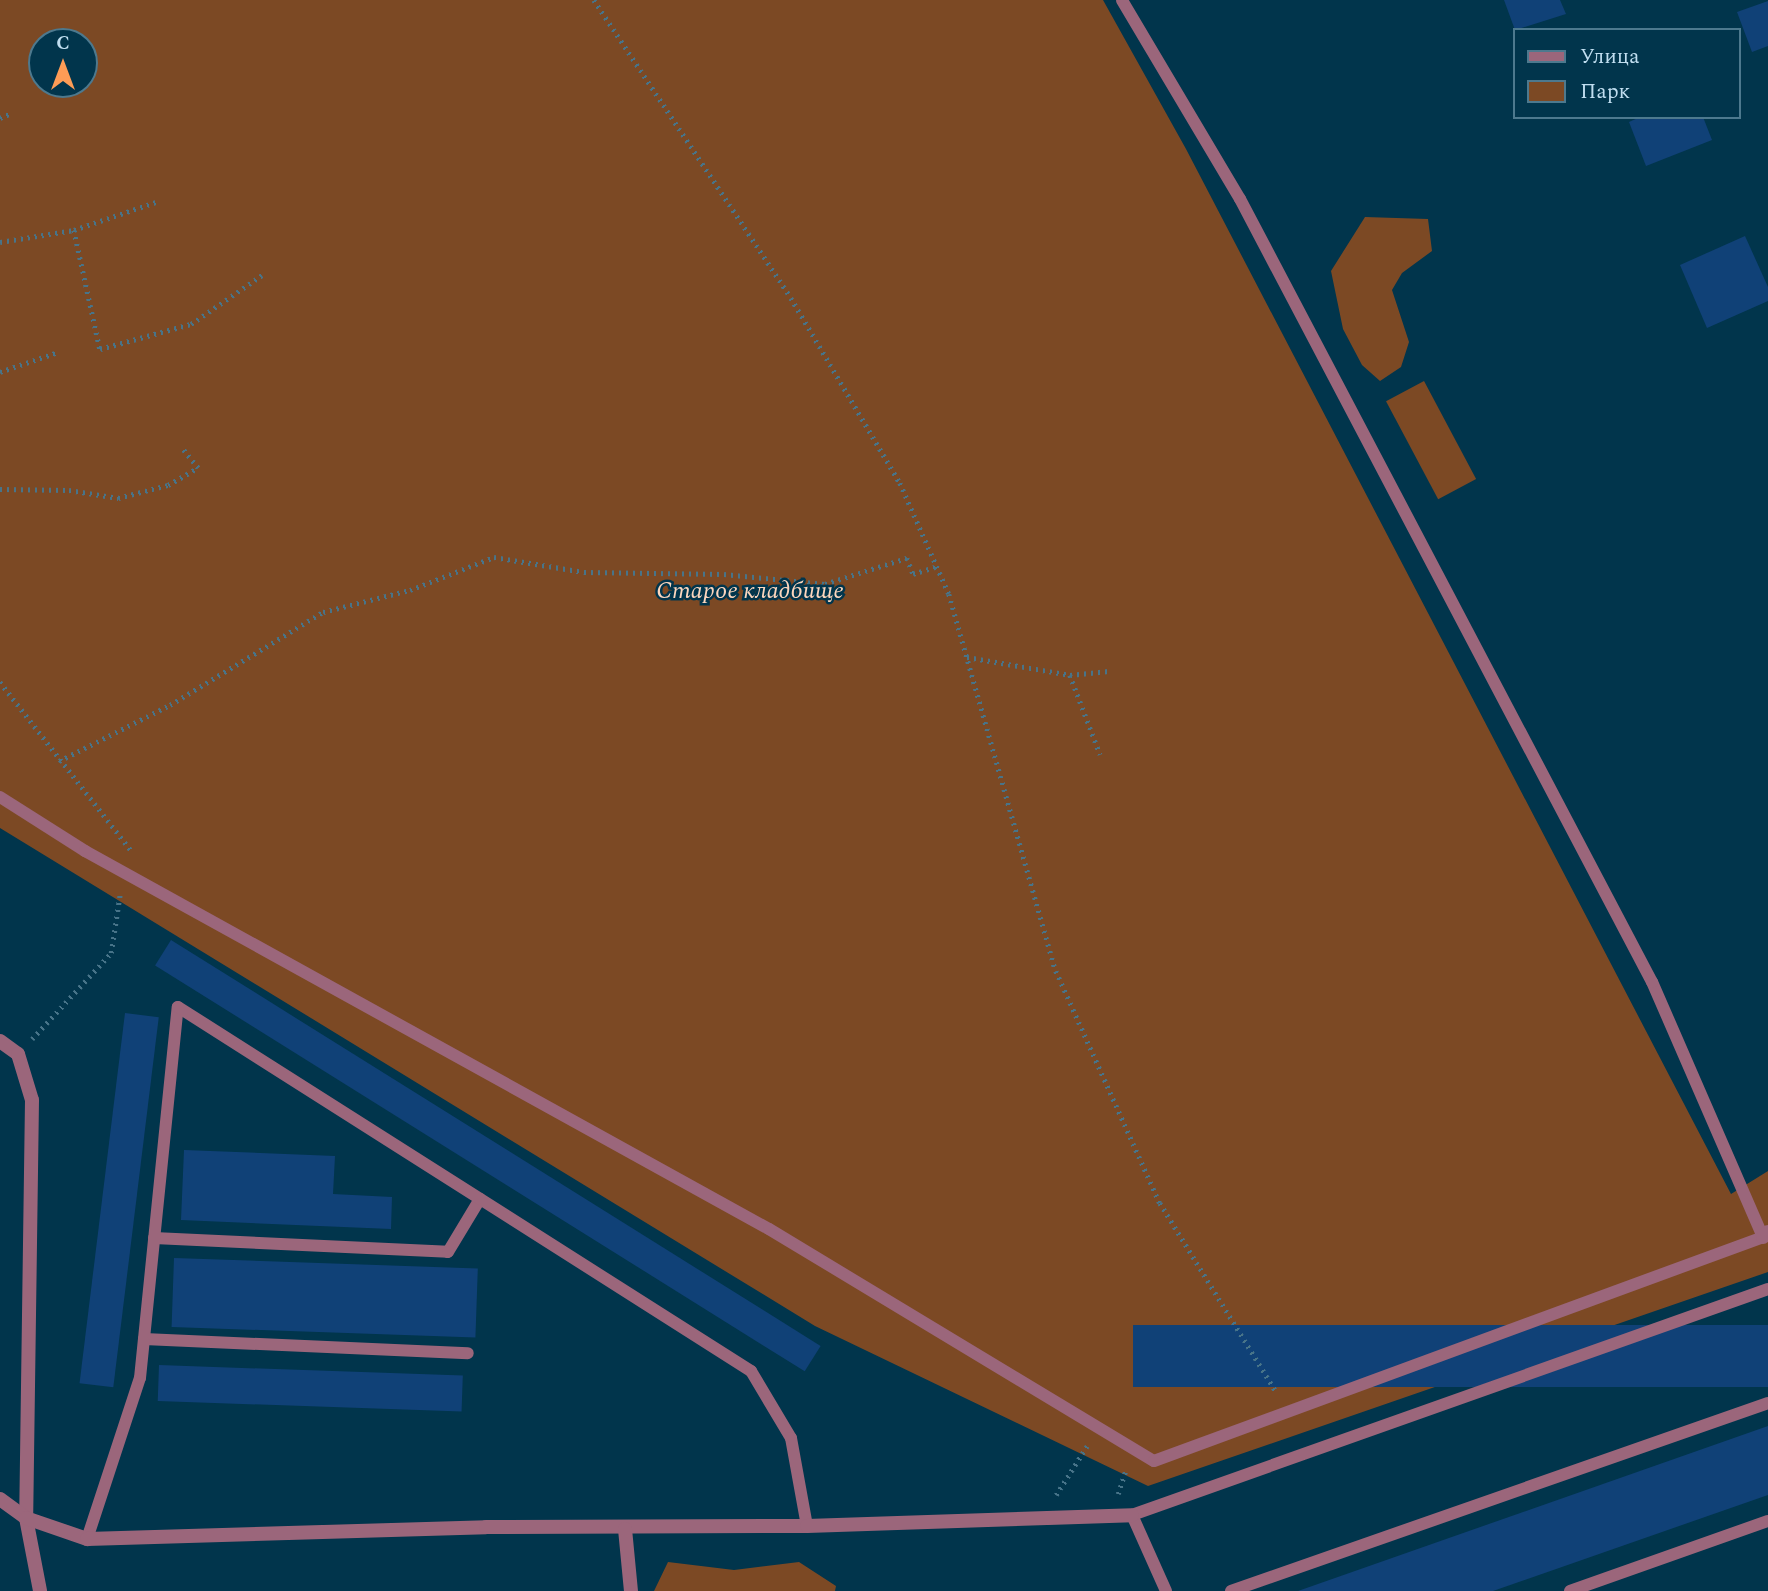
<!DOCTYPE html>
<html>
<head>
<meta charset="utf-8">
<style>
  body { margin:0 }
  #map { position:relative; width:1768px; height:1591px; overflow:hidden; background:#01354c; font-family:Spectral,serif }
  div>[style] { position:absolute }
  [style*='--x'] { left:calc(var(--x)*1px); top:calc(var(--y)*1px); width:calc(var(--w)*1px); rotate:calc(var(--a)*1deg) }
  .green>* { inset:0; background:#7c4924; transform-origin:0 0 }
  .building>* { inset:0; background:#104177; transform-origin:0 0 }
  .path>* { height:4.5px; margin-top:-2.25px; transform-origin:0; background:repeating-linear-gradient(90deg,#487489 0 2px,transparent 0 7px) }
  .service>* { height:12px; margin:-6px; padding:0 6px; transform-origin:6px; border-radius:6px; background:#9b667b }
  .minor>* { height:14px; margin:-7px; padding:0 7px; transform-origin:7px; border-radius:7px; background:#9b667b }
  span { translate:-50% -50%; white-space:nowrap; text-align:center; line-height:1.15; -webkit-text-stroke:5px #01354c; paint-order:stroke }
  .park-label { font-size:24px; color:#fcd6bd; font-style:italic }
  .legend { position:absolute; left:1513px; top:28px; width:228px; height:91px; box-sizing:border-box; background:#01354c; border:2px solid #4d798e; margin:0; padding:9px 12px; list-style:none; font-size:21px; color:#c0def0 }
  .legend li { display:flex; align-items:center; gap:14px; height:35px }
  .legend b { width:35px; border:2px solid #4d798e }
  .north { position:absolute; left:28px; top:28px; width:70px; height:70px; box-sizing:border-box; background:#01354c; border:2px solid #4d798e; border-radius:50%; rotate:0deg; font-size:19px; font-weight:700; line-height:28px; text-align:center; color:#c0def0 }
  .north::after { content:''; display:block; margin:auto; width:24px; height:32px; background:#fd9c56; clip-path:polygon(50% 0,100% 100%,50% 72%,0 100%) }
</style>
</head>
<body>
<div id="map">
  <div class="green">
    <i style="clip-path:polygon(evenodd,0 0,1103px 0,1186px 149px,1731px 1194px,1768px 1171px,1768px 1272px,1148px 1486px,815px 1326px,0 828px,0 0,42px 42px,84px 42px,84px 84px,42px 84px,42px 42px)"></i>
    <i style="clip-path:polygon(1365px 217px,1428px 219px,1432px 251px,1402px 273px,1392px 290px,1409px 342px,1401px 367px,1380px 381px,1362px 365px,1343px 329px,1331px 271px)"></i>
    <i style="left:1424px;top:381px;width:111px;height:43px;rotate:62deg"></i>
    <i style="clip-path:polygon(668px 1562px,734px 1570px,799px 1562px,836px 1586px,835px 1591px,654px 1591px)"></i>
  </div>
  <div class="building">
    <i style="clip-path:polygon(1504px 0,1560px 0,1566px 14px,1515px 30px)"></i>
    <i style="clip-path:polygon(1768px 1px,1768px 46px,1752px 52px,1737px 12px)"></i>
    <i style="clip-path:polygon(1640px 117px,1703px 117px,1712px 140px,1646px 166px,1629px 122px)"></i>
    <i style="clip-path:polygon(1745px 236px,1768px 287px,1768px 301px,1707px 328px,1680px 265px)"></i>
    <i style="left:171px;top:940px;width:766px;height:30px;rotate:32deg"></i>
    <i style="left:125px;top:1013px;width:34px;height:373px;rotate:7deg"></i>
    <i style="clip-path:polygon(184px 1150px,335px 1156px,333px 1194px,392px 1197px,391px 1229px,181px 1220px)"></i>
    <i style="left:174px;top:1258px;width:304px;height:69px;rotate:2deg"></i>
    <i style="left:1768px;top:1325px;width:62px;height:635px;rotate:90deg"></i>
    <i style="left:159px;top:1365px;width:304px;height:36px;rotate:2deg"></i>
    <i style="clip-path:polygon(1768px 1426px,1768px 1495px,1493px 1591px,1298px 1591px)"></i>
  </div>
  <div class="path">
    <i style="--x:594;--y:0;--w:357;--a:56.5"></i>
    <i style="--x:791;--y:298;--w:215;--a:59.5"></i>
    <i style="--x:900;--y:483;--w:121;--a:66.2"></i>
    <i style="--x:949;--y:594;--w:392;--a:74.2"></i>
    <i style="--x:1056;--y:971;--w:254;--a:65.9"></i>
    <i style="--x:1160;--y:1203;--w:223;--a:58.4"></i>
    <i style="--x:0;--y:118;--w:10;--a:-24"></i>
    <i style="--x:74;--y:230;--w:122;--a:77.7"></i>
    <i style="--x:100;--y:349;--w:94;--a:-15.4"></i>
    <i style="--x:191;--y:324;--w:86;--a:-34.6"></i>
    <i style="--x:0;--y:242;--w:75;--a:-9.2"></i>
    <i style="--x:74;--y:230;--w:90;--a:-18.8"></i>
    <i style="--x:0;--y:372;--w:61;--a:-19"></i>
    <i style="--x:0;--y:489;--w:69;--a:0.8"></i>
    <i style="--x:69;--y:490;--w:50;--a:9.3"></i>
    <i style="--x:118;--y:498;--w:52;--a:-14.6"></i>
    <i style="--x:168;--y:485;--w:34;--a:-30"></i>
    <i style="--x:198;--y:468;--w:27;--a:-129"></i>
    <i style="--x:967;--y:657;--w:105;--a:9.9"></i>
    <i style="--x:1070;--y:675;--w:39;--a:-6"></i>
    <i style="--x:1070;--y:675;--w:85;--a:69.2"></i>
    <i style="--x:0;--y:682;--w:213;--a:52.1"></i>
    <i style="--x:59;--y:761;--w:124;--a:-26.8"></i>
    <i style="--x:170;--y:705;--w:179;--a:-31.3"></i>
    <i style="--x:323;--y:612;--w:90;--a:-14.2"></i>
    <i style="--x:410;--y:590;--w:90;--a:-21.4"></i>
    <i style="--x:494;--y:557;--w:91;--a:9.5"></i>
    <i style="--x:584;--y:572;--w:140;--a:0.8"></i>
    <i style="--x:724;--y:574;--w:101;--a:5.7"></i>
    <i style="--x:825;--y:584;--w:86;--a:-17.6"></i>
    <i style="--x:907;--y:558;--w:17;--a:69"></i>
    <i style="--x:913;--y:574;--w:25;--a:-18"></i>
    <i style="--x:32;--y:1039;--w:117;--a:-47.4"></i>
    <i style="--x:111;--y:953;--w:60;--a:-81.3"></i>
    <i style="--x:1118;--y:1494;--w:25;--a:-72"></i>
    <i style="--x:1056;--y:1495;--w:58;--a:-57.7"></i>
  </div>
  <div class="service">
    <i style="--x:0;--y:797;--w:101;--a:32.4"></i>
    <i style="--x:85;--y:851;--w:781;--a:28.93"></i>
    <i style="--x:769;--y:1229;--w:449;--a:31.1"></i>
    <i style="--x:1154;--y:1461;--w:649;--a:-20.19"></i>
    <i style="--x:1763;--y:1237;--w:278;--a:-113.5"></i>
    <i style="--x:1652;--y:982;--w:885;--a:-117.75"></i>
    <i style="--x:1240;--y:199;--w:231;--a:-120.7"></i>
    <i style="--x:154;--y:1238;--w:294;--a:2.7"></i>
    <i style="--x:448;--y:1252;--w:62;--a:-58.9"></i>
    <i style="--x:144;--y:1339;--w:324;--a:2.5"></i>
    <i style="--x:87;--y:1539;--w:169;--a:-71.8"></i>
    <i style="--x:140;--y:1378;--w:373;--a:-84.2"></i>
    <i style="--x:178;--y:1007;--w:679;--a:32.43"></i>
    <i style="--x:751;--y:1371;--w:78;--a:59.2"></i>
    <i style="--x:791;--y:1438;--w:89;--a:79.7"></i>
    <i style="--x:1166;--y:1591;--w:83;--a:-114.1"></i>
    <i style="--x:1132;--y:1515;--w:675;--a:-19.56"></i>
    <i style="--x:1231;--y:1591;--w:569;--a:-19.29"></i>
    <i style="--x:1570;--y:1591;--w:210;--a:-19.5"></i>
  </div>
  <div class="minor">
    <i style="--x:0;--y:1041;--w:22;--a:36"></i>
    <i style="--x:18;--y:1054;--w:48;--a:73.1"></i>
    <i style="--x:32;--y:1100;--w:418;--a:90.8"></i>
    <i style="--x:26;--y:1518;--w:74;--a:79.1"></i>
    <i style="--x:1763;--y:1237;--w:7;--a:-45"></i>
    <i style="--x:0;--y:1499;--w:32;--a:36"></i>
    <i style="--x:26;--y:1518;--w:65;--a:19"></i>
    <i style="--x:87;--y:1539;--w:399;--a:-1.7"></i>
    <i style="--x:486;--y:1527;--w:321;--a:-0.2"></i>
    <i style="--x:807;--y:1526;--w:325;--a:-1.9"></i>
    <i style="--x:625;--y:1529;--w:62;--a:84.5"></i>
  </div>
  <div class="park-label">
    <span style="left:750px;top:592px">Старое кладбище</span>
  </div>
  <ul class="legend">
  <li><b style="height:9px;background:#9b667b"></b>Улица</li>
  <li><b style="height:19px;background:#7c4924"></b>Парк</li>
  </ul>
  <div class="north">С</div>
</div>
</body>
</html>
